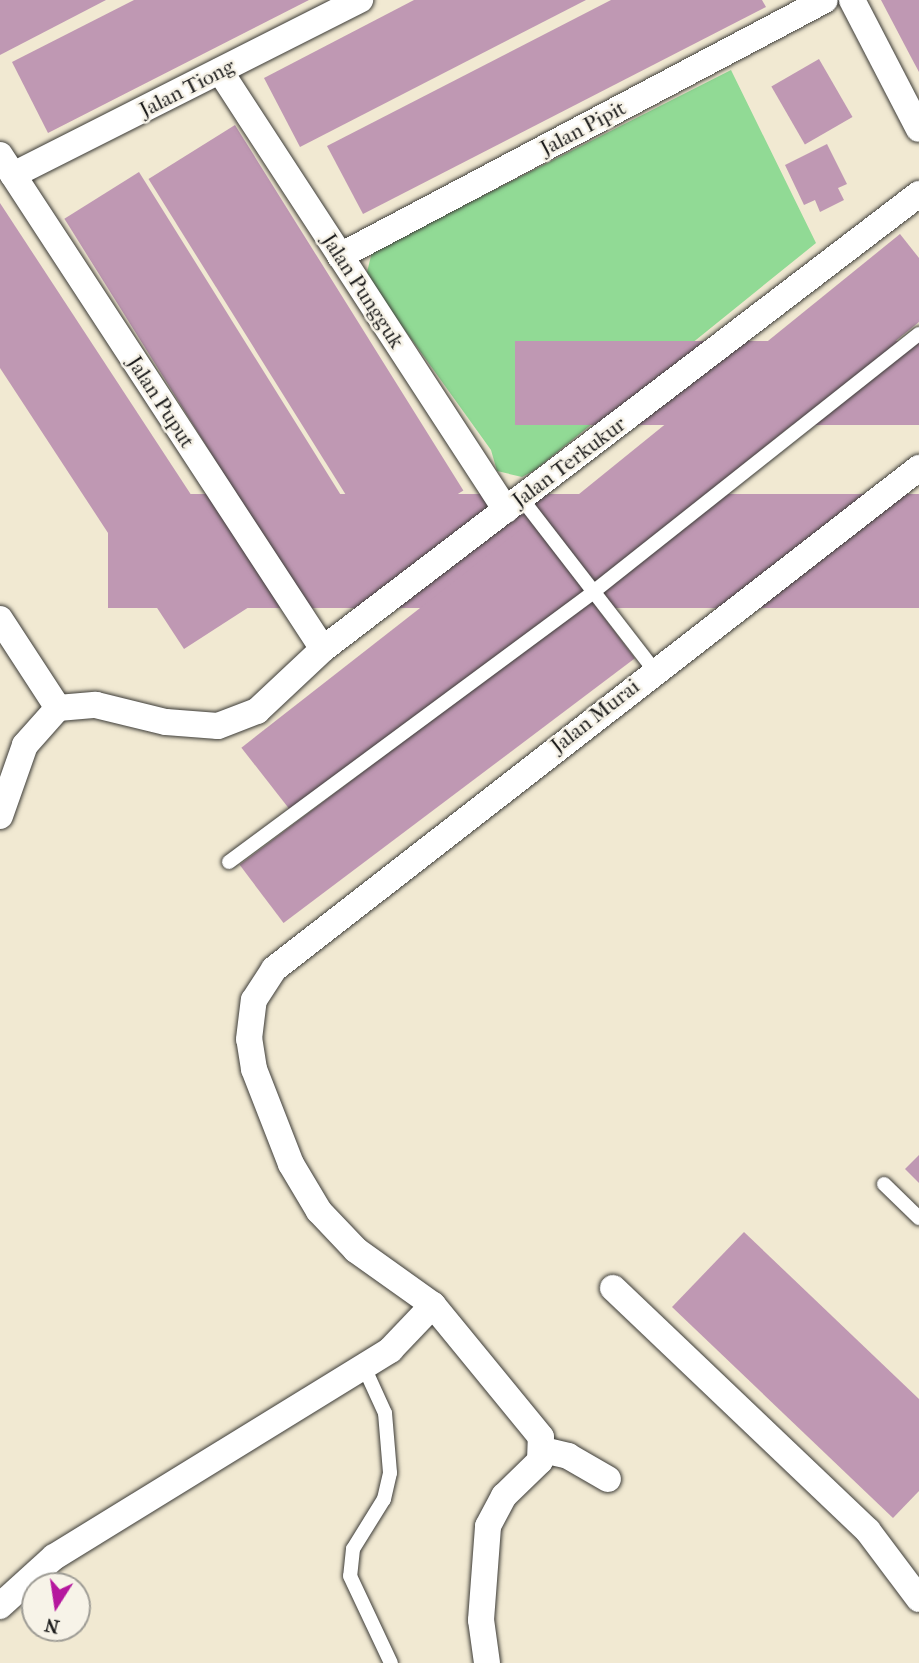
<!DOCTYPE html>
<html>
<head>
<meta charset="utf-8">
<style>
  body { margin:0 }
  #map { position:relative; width:919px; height:1663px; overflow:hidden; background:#f1e9d2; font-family:"IM FELL French Canon",serif }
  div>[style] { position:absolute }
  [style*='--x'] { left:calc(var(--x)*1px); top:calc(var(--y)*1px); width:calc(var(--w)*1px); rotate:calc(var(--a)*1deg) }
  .green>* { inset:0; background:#91da95 }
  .building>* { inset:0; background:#bf98b3; transform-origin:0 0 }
  .roads { filter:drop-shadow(0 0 2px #3c3b37) drop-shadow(0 0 2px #3c3b37) }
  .service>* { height:14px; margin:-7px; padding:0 7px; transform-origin:7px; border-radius:7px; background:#fff }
  .minor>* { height:26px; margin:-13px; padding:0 13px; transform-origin:13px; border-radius:13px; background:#fff }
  span { translate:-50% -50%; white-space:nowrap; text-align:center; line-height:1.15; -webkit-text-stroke:5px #f7f3e8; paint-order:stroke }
  .street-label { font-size:21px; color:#1c1c1c }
  .north { position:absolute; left:21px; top:1572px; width:70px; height:70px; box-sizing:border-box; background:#f7f3e8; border:2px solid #9f9d96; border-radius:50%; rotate:192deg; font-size:19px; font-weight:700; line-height:28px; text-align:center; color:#1c1c1c }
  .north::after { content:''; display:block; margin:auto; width:24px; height:32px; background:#b5179e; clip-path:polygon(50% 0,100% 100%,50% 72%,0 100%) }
</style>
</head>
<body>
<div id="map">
  <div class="green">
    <i style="clip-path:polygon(731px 70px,816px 243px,535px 470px,522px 477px,497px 471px,491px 450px,366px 276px,372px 252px)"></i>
  </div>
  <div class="building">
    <i style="clip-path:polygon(0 0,106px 0,0 55px)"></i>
    <i style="clip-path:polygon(134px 0,309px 0,48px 133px,12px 62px)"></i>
    <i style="clip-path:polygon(414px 0,586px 0,300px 147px,264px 78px)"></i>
    <i style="clip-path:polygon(611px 0,762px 0,766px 7px,363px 214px,327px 146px)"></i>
    <i style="clip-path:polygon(881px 0,919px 0,919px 72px,912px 59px)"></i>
    <i style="left:819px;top:59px;width:67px;height:55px;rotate:60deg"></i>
    <i style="left:235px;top:125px;width:431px;height:102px;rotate:58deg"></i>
    <i style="clip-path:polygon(827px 144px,847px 184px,838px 188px,844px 200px,820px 212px,815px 200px,804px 205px,785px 165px)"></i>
    <i style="left:139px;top:172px;width:438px;height:88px;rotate:58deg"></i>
    <i style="clip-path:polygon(0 203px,260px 600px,184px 649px,0 368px)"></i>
    <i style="clip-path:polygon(900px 234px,919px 258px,919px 322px,598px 582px,547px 520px)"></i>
    <i style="left:919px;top:341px;width:84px;height:404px;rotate:90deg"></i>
    <i style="left:919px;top:494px;width:114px;height:811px;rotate:90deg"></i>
    <i style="left:529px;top:523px;width:87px;height:365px;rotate:52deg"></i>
    <i style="left:591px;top:600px;width:73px;height:440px;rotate:53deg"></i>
    <i style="clip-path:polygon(919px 1155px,919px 1183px,905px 1169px)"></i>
    <i style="clip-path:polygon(744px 1232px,919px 1399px,919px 1491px,893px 1518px,672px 1307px)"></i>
  </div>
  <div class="roads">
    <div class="service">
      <i style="--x:522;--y:499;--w:216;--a:52.3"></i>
      <i style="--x:229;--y:862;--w:452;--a:-36.5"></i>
      <i style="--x:592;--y:593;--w:417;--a:-38.4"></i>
      <i style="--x:884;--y:1184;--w:49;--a:44.2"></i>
      <i style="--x:364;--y:1367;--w:51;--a:65.5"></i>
      <i style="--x:385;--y:1413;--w:60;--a:85.2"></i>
      <i style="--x:390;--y:1473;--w:27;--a:103"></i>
      <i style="--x:384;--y:1499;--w:59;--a:121.8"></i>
      <i style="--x:353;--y:1549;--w:27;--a:96"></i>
      <i style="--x:350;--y:1576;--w:96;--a:64.8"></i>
    </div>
    <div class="minor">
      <i style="--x:852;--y:0;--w:145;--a:62.6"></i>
      <i style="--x:220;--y:71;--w:524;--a:56.92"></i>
      <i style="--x:0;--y:155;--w:590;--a:56.82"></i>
      <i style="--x:13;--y:175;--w:389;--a:-26.8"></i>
      <i style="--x:340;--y:256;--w:548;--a:-27.83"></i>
      <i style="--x:0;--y:619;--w:106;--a:56.9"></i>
      <i style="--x:0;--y:816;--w:75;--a:-70.6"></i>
      <i style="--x:25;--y:745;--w:50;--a:-48.3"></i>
      <i style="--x:58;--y:708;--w:38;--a:-5"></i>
      <i style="--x:96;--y:705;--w:72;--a:13.7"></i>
      <i style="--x:166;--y:722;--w:52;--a:4.4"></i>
      <i style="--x:218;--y:726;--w:42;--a:-21"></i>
      <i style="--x:257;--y:711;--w:91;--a:-43.2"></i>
      <i style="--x:323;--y:649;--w:750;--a:-37.36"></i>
      <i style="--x:613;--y:1288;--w:352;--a:43.6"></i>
      <i style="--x:868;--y:1531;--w:85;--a:53.1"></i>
      <i style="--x:543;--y:1450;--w:26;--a:13"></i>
      <i style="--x:568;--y:1456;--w:46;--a:29.9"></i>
      <i style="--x:0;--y:1606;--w:73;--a:-42.2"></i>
      <i style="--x:54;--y:1557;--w:395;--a:-31.6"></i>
      <i style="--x:390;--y:1350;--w:62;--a:-46.3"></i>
      <i style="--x:487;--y:1663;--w:43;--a:-97.9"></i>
      <i style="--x:481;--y:1620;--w:94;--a:-85.7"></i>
      <i style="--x:488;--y:1526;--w:34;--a:-62"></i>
      <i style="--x:504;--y:1496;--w:50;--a:-44.2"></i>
      <i style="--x:540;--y:1461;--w:24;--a:-88"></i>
      <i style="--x:541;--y:1437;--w:171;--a:-129.3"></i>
      <i style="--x:433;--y:1305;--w:95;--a:-144.5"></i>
      <i style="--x:356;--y:1250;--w:54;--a:-133.5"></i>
      <i style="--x:319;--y:1211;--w:55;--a:-120.8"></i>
      <i style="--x:291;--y:1164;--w:102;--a:-111.3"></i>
      <i style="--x:254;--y:1069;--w:30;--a:-99"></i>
      <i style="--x:249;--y:1039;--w:39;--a:-83"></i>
      <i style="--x:254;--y:1000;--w:37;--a:-57"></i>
      <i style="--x:274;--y:969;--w:817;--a:-37.84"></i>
    </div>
  </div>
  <div class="street-label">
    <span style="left:187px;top:88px;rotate:-27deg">Jalan Tiong</span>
    <span style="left:583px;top:128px;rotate:-28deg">Jalan Pipit</span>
    <span style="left:363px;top:291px;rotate:57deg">Jalan Pungguk</span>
    <span style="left:161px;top:402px;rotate:57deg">Jalan Puput</span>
    <span style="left:569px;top:462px;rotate:-37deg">Jalan Terkukur</span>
    <span style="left:595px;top:716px;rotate:-38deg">Jalan Murai</span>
  </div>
  <div class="north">N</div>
</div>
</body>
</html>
